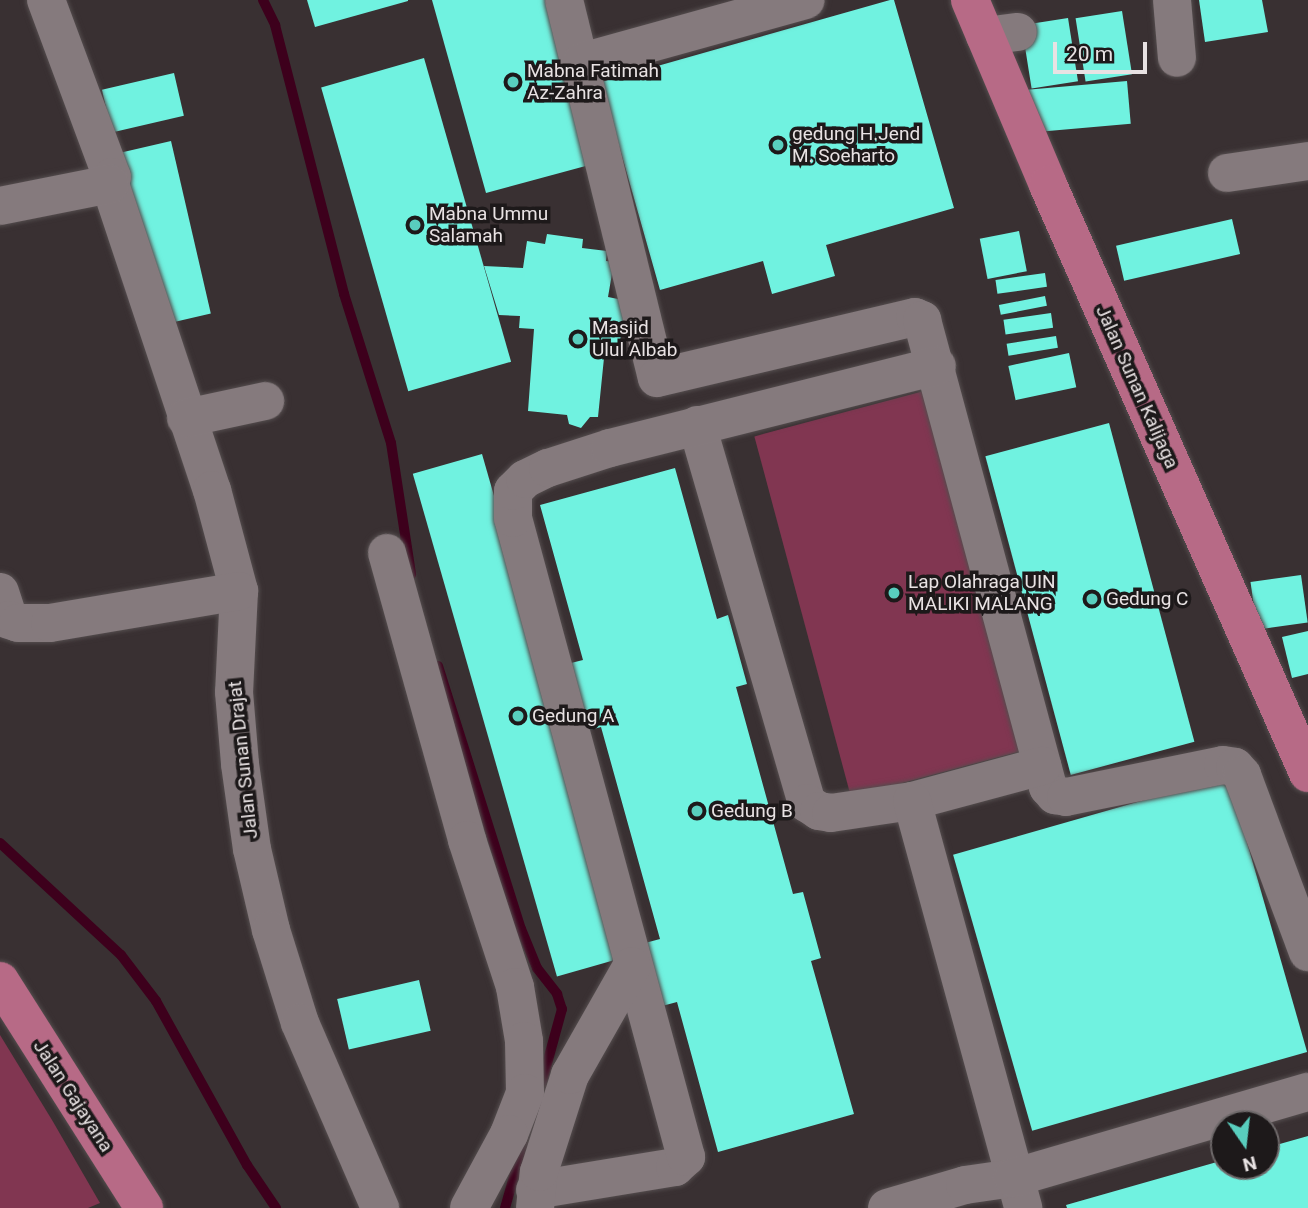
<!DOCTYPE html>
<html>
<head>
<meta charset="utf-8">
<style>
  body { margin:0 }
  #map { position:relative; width:1308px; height:1208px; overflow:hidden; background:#393032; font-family:Roboto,sans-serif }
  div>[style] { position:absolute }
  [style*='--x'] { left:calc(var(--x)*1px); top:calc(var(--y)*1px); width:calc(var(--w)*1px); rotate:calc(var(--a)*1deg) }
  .green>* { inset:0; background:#813651; transform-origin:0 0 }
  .stream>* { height:10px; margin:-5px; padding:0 5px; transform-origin:5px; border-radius:5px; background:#3d001c }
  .building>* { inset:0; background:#70f2e0; transform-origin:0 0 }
  .roads { filter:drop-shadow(0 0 2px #544d4e) drop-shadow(0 0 2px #544d4e) }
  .minor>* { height:38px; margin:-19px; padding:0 19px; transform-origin:19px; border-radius:19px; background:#857a7d }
  .major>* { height:38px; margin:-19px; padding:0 19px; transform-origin:19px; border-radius:19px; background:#b76a86 }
  .dots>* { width:19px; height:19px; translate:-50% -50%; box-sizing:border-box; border:4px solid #1d191a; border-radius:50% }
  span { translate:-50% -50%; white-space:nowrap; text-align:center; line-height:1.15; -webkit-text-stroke:7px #1d191a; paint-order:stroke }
  .poi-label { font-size:19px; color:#e8e2e3 }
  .left { translate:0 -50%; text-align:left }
  .street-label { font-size:19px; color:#e8e2e3 }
  .north { position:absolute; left:1210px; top:1110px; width:70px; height:70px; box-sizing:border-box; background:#1d191a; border:2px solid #6e696a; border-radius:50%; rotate:166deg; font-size:19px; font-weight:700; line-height:28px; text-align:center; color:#e8e2e3 }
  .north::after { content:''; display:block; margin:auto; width:24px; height:32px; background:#59cebe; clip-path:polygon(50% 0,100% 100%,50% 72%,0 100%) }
  .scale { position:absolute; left:1053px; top:42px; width:94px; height:32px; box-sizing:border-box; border:4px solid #e8e2e3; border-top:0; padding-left:9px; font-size:21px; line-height:24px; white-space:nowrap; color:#e8e2e3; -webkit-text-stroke:5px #1d191a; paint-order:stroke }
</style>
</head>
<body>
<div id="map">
  <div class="green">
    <i style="left:935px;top:388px;width:373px;height:187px;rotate:75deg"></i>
    <i style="clip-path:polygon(0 1035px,52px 1120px,100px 1203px,88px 1208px,0 1208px)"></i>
  </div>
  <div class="stream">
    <i style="--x:263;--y:0;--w:28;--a:64"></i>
    <i style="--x:275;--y:25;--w:278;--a:75.6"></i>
    <i style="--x:344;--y:294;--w:156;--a:72.5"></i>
    <i style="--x:391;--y:443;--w:133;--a:81.3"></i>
    <i style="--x:438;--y:666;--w:276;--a:72.5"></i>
    <i style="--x:521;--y:929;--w:42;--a:67.7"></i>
    <i style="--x:537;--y:968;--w:33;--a:52"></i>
    <i style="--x:557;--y:994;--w:16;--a:72"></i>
    <i style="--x:562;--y:1009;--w:80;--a:105.3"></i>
    <i style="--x:0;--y:843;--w:165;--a:42.8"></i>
    <i style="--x:121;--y:955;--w:58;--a:52.7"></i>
    <i style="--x:156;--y:1001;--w:188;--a:61"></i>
    <i style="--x:247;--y:1165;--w:52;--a:56"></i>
    <i style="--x:505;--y:1208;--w:70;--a:-74.2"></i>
  </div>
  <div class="building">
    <i style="clip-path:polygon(307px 0,408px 0,408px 1px,315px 27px)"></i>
    <i style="clip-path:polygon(432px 0,547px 0,593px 164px,486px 193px)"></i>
    <i style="clip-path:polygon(890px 0,894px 0,954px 208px,826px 245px,835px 276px,772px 294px,763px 261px,660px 290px,601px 82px)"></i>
    <i style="clip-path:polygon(1199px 0,1262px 0,1268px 32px,1205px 42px)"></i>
    <i style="left:1122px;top:11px;width:64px;height:47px;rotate:81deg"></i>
    <i style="left:1068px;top:18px;width:64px;height:47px;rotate:81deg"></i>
    <i style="left:424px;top:58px;width:316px;height:107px;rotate:74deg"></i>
    <i style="left:174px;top:73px;width:44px;height:74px;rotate:77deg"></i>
    <i style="left:1127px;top:81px;width:43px;height:100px;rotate:85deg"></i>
    <i style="left:171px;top:141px;width:177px;height:52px;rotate:77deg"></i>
    <i style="left:1232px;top:219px;width:36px;height:119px;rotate:77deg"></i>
    <i style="left:1019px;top:231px;width:41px;height:40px;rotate:79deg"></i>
    <i style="clip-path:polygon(547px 234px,583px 239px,582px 248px,607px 251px,606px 261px,614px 262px,608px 297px,623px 300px,626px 312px,616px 359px,604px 358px,598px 417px,590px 417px,581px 428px,569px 424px,567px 415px,528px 411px,534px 329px,519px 328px,520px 316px,499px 315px,484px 266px,523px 268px,527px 241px,545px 244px)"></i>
    <i style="left:1045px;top:273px;width:14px;height:50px;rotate:82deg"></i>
    <i style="left:1045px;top:296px;width:10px;height:47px;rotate:79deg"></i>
    <i style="left:1051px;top:313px;width:15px;height:48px;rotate:82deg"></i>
    <i style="left:1056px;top:336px;width:12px;height:50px;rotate:81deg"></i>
    <i style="left:1069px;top:353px;width:35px;height:62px;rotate:78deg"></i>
    <i style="left:1109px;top:423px;width:330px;height:128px;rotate:75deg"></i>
    <i style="left:482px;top:454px;width:523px;height:72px;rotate:74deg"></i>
    <i style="clip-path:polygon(675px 468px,717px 619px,728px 615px,747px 684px,736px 687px,793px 894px,803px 892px,821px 958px,811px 961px,854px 1114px,718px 1152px,677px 1002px,662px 1006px,645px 943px,660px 939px,601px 727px,586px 731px,567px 664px,583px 660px,540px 505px)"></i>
    <i style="left:1301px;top:575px;width:48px;height:51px;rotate:82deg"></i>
    <i style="clip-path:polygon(1308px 631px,1308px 674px,1292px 678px,1282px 637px)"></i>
    <i style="left:1228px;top:776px;width:287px;height:286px;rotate:74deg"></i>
    <i style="left:419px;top:980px;width:52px;height:84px;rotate:77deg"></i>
    <i style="clip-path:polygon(1308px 1136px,1308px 1208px,1067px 1208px,1066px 1205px,1224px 1160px,1224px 1166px,1266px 1166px,1266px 1148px)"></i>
  </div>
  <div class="roads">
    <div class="minor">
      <i style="--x:46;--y:0;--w:189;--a:69.6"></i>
      <i style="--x:112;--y:177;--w:7;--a:106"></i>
      <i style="--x:110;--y:184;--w:323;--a:71.6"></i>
      <i style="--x:212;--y:490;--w:105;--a:75"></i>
      <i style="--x:239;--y:591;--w:101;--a:92.8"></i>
      <i style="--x:234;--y:692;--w:72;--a:85.2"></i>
      <i style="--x:240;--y:764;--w:86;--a:82"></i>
      <i style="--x:252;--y:849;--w:83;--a:76.8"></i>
      <i style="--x:271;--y:930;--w:97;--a:72.7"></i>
      <i style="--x:300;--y:1023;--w:202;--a:66.6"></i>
      <i style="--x:564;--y:0;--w:389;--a:76.2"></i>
      <i style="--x:657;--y:378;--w:265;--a:-13.3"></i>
      <i style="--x:915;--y:317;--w:8;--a:23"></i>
      <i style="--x:922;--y:320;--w:484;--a:74.9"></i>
      <i style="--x:1048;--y:787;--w:11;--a:49"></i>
      <i style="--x:1055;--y:795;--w:11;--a:10"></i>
      <i style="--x:1066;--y:797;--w:160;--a:-11.5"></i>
      <i style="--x:1223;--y:765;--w:12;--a:9"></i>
      <i style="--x:1235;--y:767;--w:11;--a:49"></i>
      <i style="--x:1242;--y:775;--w:189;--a:69.6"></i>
      <i style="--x:1172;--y:0;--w:58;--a:85.1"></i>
      <i style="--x:985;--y:36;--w:33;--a:-7"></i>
      <i style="--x:582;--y:62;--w:232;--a:-15.5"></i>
      <i style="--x:1227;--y:173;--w:82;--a:-8.4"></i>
      <i style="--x:0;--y:206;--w:112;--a:-11.3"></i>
      <i style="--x:186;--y:418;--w:81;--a:-12.1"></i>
      <i style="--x:697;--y:425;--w:394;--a:73.8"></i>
      <i style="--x:807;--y:803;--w:14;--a:34"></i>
      <i style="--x:819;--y:811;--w:12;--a:9"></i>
      <i style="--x:831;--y:813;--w:82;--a:-8.4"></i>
      <i style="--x:912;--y:801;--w:135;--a:-15.1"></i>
      <i style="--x:387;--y:553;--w:298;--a:74.4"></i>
      <i style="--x:467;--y:840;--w:155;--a:71.9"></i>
      <i style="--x:515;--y:987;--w:55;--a:80.5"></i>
      <i style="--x:524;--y:1041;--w:52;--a:88.9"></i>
      <i style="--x:525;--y:1093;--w:44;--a:111.3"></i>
      <i style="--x:509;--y:1134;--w:84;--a:118.4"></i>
      <i style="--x:0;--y:592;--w:29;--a:72"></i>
      <i style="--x:9;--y:620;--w:9;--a:18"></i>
      <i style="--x:18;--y:623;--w:32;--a:0"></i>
      <i style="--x:50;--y:623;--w:192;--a:-9.6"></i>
      <i style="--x:912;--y:801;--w:422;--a:74.7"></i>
      <i style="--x:535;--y:1190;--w:142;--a:-9.3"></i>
      <i style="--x:675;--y:1167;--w:15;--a:-42"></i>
      <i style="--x:686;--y:1157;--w:662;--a:-105.15"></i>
      <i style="--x:513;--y:518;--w:27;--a:-90"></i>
      <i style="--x:513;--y:491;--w:17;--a:-45"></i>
      <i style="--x:525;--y:479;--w:25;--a:-26"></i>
      <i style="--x:548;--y:468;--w:65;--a:-17.9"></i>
      <i style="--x:610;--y:448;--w:337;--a:-14.1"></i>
      <i style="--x:535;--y:1208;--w:36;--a:-84"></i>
      <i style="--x:539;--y:1172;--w:102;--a:-72.3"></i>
      <i style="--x:570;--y:1075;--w:125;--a:-60.4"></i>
      <i style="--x:887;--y:1208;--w:81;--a:-16.4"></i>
      <i style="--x:965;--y:1185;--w:49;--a:-8.3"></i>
      <i style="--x:1013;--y:1178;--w:307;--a:-16.3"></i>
    </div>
    <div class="major">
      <i style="--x:970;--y:0;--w:201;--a:67.1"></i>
      <i style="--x:1048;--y:185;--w:643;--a:66.15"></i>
      <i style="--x:0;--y:981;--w:269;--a:57.6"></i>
    </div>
  </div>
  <div class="dots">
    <i style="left:513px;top:82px;background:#59cebe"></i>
    <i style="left:778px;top:145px;background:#59cebe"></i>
    <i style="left:415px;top:225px;background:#59cebe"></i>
    <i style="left:578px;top:339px;background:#59cebe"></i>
    <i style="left:894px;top:593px;background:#59cebe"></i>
    <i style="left:1092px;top:599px;background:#59cebe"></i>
    <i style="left:518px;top:716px;background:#59cebe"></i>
    <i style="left:697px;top:811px;background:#59cebe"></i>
  </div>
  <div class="poi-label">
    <span class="left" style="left:527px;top:82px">Mabna Fatimah<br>Az-Zahra</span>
    <span class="left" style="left:792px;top:145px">gedung H.Jend<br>M. Soeharto</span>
    <span class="left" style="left:429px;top:225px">Mabna Ummu<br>Salamah</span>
    <span class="left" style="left:592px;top:339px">Masjid<br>Ulul Albab</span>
    <span class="left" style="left:908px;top:593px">Lap Olahraga UIN<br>MALIKI MALANG</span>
    <span class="left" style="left:1106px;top:599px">Gedung C</span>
    <span class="left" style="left:532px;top:716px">Gedung A</span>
    <span class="left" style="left:711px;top:811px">Gedung B</span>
  </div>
  <div class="street-label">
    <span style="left:1137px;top:387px;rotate:66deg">Jalan Sunan Kalijaga</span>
    <span style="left:243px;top:760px;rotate:-96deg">Jalan Sunan Drajat</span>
    <span style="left:73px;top:1096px;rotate:57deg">Jalan Gajayana</span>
  </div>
  <div class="north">N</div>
  <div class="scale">20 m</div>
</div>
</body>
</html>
